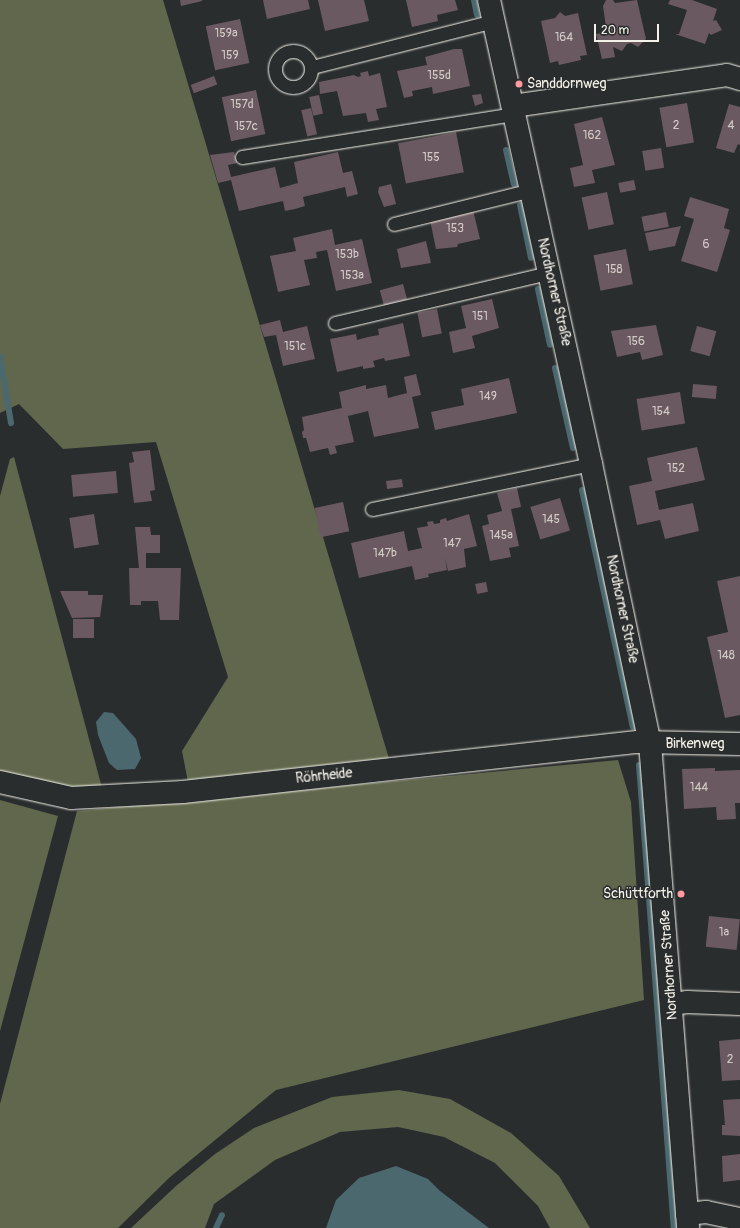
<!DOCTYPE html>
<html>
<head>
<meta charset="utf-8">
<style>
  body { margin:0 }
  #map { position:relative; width:740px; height:1228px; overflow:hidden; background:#2a2d2e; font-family:Pangolin,sans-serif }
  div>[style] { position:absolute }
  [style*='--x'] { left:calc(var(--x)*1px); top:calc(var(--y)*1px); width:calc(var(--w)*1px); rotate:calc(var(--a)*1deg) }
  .green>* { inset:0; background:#60674d }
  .water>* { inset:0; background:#4b686f }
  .stream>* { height:6px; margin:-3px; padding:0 3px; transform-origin:3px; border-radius:3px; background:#4b686f }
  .building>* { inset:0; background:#6a5960; transform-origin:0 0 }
  .roads { filter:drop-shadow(0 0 1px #f4f1e8) drop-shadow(0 0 1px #f4f1e8) }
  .service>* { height:13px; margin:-6.5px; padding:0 6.5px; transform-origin:6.5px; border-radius:6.5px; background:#2a2d2e }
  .service>.ring { margin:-6.5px; padding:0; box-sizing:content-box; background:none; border:13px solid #2a2d2e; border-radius:50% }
  .minor>* { height:22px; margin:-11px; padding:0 11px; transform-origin:11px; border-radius:11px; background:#2a2d2e }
  .tertiary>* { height:22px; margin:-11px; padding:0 11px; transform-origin:11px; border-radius:11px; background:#2a2d2e }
  .dots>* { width:11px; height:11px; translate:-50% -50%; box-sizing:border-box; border:2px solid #2a2d2e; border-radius:50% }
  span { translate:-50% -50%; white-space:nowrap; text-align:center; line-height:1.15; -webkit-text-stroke:3px #2a2d2e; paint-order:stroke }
  .number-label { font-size:12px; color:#d2cbc6 }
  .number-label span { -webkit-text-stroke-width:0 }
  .poi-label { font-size:14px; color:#f4f1e8 }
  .left { translate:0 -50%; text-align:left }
  .right { translate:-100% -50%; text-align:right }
  .street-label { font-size:14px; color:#f4f1e8 }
  .scale { position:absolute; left:594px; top:24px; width:65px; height:18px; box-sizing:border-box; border:2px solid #f4f1e8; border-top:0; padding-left:5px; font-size:12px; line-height:14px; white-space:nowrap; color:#f4f1e8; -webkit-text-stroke:3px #2a2d2e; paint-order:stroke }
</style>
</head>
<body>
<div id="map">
  <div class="green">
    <i style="clip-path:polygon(0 0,163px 0,390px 762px,188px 782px,182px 751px,228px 677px,156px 442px,63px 449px,19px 404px,0 413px)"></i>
    <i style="clip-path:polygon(14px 457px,102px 788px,72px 790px,0 771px,0 496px,10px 459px)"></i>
    <i style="clip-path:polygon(618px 760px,631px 802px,644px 1000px,276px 1090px,170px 1177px,118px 1228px,0 1228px,0 1104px,77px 811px)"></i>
    <i style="clip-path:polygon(0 800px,58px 816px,0 1031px)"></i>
    <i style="clip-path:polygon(399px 1090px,450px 1099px,511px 1133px,559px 1176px,590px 1228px,550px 1228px,538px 1206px,495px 1163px,444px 1137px,398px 1127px,340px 1132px,275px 1160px,214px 1204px,205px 1228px,131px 1228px,176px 1186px,215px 1154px,254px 1128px,332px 1097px)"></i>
  </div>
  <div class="water">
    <i style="clip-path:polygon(104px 712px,113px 713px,136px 739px,141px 758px,135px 769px,117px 770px,109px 763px,98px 735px,96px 722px)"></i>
    <i style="clip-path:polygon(396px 1166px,428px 1179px,440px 1191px,489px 1228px,326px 1228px,336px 1200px,359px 1178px)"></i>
  </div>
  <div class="stream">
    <i style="--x:474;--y:0;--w:15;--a:79"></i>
    <i style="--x:506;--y:150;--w:35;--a:77"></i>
    <i style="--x:520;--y:205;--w:54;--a:78.3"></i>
    <i style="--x:538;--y:289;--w:57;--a:77.9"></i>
    <i style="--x:0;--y:356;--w:68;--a:80.7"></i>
    <i style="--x:555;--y:368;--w:82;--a:77.3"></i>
    <i style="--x:582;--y:490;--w:242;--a:77.9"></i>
    <i style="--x:639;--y:765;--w:464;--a:85.7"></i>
    <i style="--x:216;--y:1228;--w:14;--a:-65"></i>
  </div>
  <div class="building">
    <i style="clip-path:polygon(180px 0,202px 0,202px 1px,181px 6px)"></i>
    <i style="clip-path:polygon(263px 0,308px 0,310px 9px,267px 19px)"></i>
    <i style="clip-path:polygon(318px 0,364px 0,369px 21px,325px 31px)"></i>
    <i style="clip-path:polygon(406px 0,455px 0,458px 10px,437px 15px,438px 21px,412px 27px)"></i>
    <i style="clip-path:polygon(606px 0,613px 0,615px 3px,637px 0,646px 39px,638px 47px,631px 43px,627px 44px,622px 51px,613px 47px,615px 57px,602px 59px,596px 34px,609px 32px,606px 27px,603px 6px)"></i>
    <i style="clip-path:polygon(670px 0,692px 0,717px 9px,713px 21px,716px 20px,722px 30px,711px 35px,709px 33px,705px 44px,675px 34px,679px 34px,687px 10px,668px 4px)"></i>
    <i style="clip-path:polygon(560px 12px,565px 16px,578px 13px,587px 55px,580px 56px,581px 60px,559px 65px,558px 61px,550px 63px,541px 21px,555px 18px)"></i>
    <i style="left:240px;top:19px;width:45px;height:35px;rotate:78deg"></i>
    <i style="clip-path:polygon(454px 49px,462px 49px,470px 86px,433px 94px,432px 87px,412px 91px,413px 96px,404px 98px,397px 71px,427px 65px,425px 57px)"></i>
    <i style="clip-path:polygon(368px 71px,369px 76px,380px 73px,387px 107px,376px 109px,379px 120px,368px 122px,366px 113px,343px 116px,337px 91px,320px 94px,319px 82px,354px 75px,358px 77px,361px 76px,360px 73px)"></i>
    <i style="left:214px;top:76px;width:9px;height:25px;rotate:69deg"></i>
    <i style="left:256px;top:90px;width:45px;height:35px;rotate:78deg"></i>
    <i style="clip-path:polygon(481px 94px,483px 103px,475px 106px,472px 95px)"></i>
    <i style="left:319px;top:95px;width:19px;height:10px;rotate:78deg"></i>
    <i style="left:687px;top:103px;width:40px;height:28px;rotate:80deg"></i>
    <i style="clip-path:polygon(729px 104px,740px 107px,740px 145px,738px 144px,734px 153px,716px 148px)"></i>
    <i style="left:311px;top:108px;width:27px;height:10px;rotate:77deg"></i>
    <i style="clip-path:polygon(602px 117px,615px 165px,592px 170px,595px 183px,574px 187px,570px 168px,583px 165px,574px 124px)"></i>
    <i style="left:456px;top:132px;width:41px;height:59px;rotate:79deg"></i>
    <i style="left:661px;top:148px;width:20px;height:19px;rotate:81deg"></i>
    <i style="clip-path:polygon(234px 152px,237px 163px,228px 165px,231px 177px,275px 167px,280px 188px,298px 183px,294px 162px,338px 152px,343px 173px,352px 171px,358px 194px,347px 197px,345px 187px,303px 197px,305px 206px,295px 209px,285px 211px,283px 201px,239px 211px,231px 180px,218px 183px,210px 155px)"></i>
    <i style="left:634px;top:180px;width:10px;height:16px;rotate:79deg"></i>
    <i style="clip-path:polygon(391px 184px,396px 204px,384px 207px,378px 192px,379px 187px)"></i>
    <i style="left:607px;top:192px;width:33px;height:26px;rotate:78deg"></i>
    <i style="clip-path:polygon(690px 197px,729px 209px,724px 228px,730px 230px,717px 272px,681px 261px,694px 219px,684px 216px)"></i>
    <i style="clip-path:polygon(473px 210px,480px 239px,458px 244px,457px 247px,436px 249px,430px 220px)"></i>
    <i style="left:666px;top:212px;width:15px;height:25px;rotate:79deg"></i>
    <i style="clip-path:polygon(681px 226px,675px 246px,649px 251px,645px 233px)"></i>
    <i style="clip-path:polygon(332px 229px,335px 245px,362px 239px,372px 283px,336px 291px,327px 250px,316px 252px,317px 258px,304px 260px,310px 285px,278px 292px,270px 256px,296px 251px,293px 238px)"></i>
    <i style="clip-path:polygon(426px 241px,431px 263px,401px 268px,397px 249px)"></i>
    <i style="left:626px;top:249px;width:36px;height:33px;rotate:79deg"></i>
    <i style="left:403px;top:284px;width:16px;height:24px;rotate:75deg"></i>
    <i style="clip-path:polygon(492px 299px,499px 328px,472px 336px,475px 348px,453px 353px,449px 332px,466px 328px,461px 306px)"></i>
    <i style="left:437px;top:309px;width:25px;height:20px;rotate:79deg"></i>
    <i style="clip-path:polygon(280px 320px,283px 332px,307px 326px,315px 359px,283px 366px,276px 335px,264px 337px,260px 325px)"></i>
    <i style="clip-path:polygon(403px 323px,410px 356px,385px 361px,384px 358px,373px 361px,375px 367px,363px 369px,363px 366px,337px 372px,330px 339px,356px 334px,357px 340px,368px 337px,379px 335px,378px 329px)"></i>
    <i style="clip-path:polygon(656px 325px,663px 355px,642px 360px,640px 352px,617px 357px,611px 331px)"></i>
    <i style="left:697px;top:326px;width:20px;height:26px;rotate:15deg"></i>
    <i style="clip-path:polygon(416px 374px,421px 395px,412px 397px,419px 428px,374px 437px,368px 411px,348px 416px,354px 442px,335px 446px,337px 453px,330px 455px,328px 448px,310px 452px,306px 438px,303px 438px,302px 432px,304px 430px,302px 417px,342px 408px,339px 392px,366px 385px,366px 389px,386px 385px,388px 398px,407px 393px,404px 377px)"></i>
    <i style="clip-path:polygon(509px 378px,517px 413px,435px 430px,431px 412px,464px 405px,461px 389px)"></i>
    <i style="left:693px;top:384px;width:24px;height:13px;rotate:5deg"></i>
    <i style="left:680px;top:392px;width:32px;height:44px;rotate:81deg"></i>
    <i style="clip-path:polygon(697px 447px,705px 480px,655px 491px,659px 510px,693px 503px,699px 531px,665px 539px,660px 520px,637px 525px,629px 486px,652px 481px,647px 458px)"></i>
    <i style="clip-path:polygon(150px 450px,155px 490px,150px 491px,152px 501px,134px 503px,129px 463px,134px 462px,132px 452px)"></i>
    <i style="left:116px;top:471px;width:22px;height:45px;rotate:85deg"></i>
    <i style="left:402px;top:479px;width:8px;height:16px;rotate:83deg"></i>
    <i style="clip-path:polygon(517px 488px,521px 507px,511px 509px,519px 546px,509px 548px,511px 557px,490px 561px,482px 526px,489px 524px,487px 515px,502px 511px,497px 493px)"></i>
    <i style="left:560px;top:498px;width:34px;height:31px;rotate:73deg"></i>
    <i style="left:343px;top:502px;width:30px;height:29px;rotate:78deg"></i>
    <i style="left:94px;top:514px;width:31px;height:25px;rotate:81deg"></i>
    <i style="clip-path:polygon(469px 514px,477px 546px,464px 549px,466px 567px,448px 571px,445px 558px,447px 570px,428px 574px,429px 577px,415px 580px,412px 566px,359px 578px,351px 543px,404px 531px,408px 551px,422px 548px,417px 528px,428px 526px,427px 522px,433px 521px,434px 524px,440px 523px,440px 520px,446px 518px,447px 521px)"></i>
    <i style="clip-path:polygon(135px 527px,150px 527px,151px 535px,160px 535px,160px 553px,146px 553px,146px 568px,181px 568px,179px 620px,160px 620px,158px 601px,141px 601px,141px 605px,130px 605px,129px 568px,139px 568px)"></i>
    <i style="clip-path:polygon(740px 576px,740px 715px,725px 718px,707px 637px,728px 632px,717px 581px)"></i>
    <i style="left:486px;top:582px;width:10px;height:11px;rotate:79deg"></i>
    <i style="clip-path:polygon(60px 591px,88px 591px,88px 595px,103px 595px,100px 617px,72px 618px)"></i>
    <i style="left:94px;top:619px;width:19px;height:21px;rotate:90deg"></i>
    <i style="clip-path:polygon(715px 768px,715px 771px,740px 770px,740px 803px,735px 803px,736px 819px,717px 820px,716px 807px,684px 809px,682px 769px)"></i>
    <i style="left:709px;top:916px;width:31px;height:31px;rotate:6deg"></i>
    <i style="clip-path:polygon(740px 1039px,740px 1080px,722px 1081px,719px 1041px)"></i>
    <i style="clip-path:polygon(740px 1099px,740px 1136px,722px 1135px,722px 1125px,725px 1125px,723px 1100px)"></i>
    <i style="clip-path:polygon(740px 1154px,740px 1180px,723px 1182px,722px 1156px)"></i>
  </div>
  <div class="roads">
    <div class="service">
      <i class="ring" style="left:275px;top:51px;width:23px;height:23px"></i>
      <i style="--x:312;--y:67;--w:188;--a:-14.2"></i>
      <i style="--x:242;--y:157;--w:276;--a:-9"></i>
      <i style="--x:394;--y:224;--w:141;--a:-13.9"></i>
      <i style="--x:335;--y:323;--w:220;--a:-13.2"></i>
      <i style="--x:372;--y:509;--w:224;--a:-11.6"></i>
    </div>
    <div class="minor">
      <i style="--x:513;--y:106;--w:216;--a:-8.2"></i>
      <i style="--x:727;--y:75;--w:14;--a:17"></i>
      <i style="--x:0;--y:782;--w:73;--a:12.7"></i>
      <i style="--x:71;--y:798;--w:112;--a:-3.1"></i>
      <i style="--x:183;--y:792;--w:459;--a:-6.3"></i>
      <i style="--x:639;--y:742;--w:101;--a:1.1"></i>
      <i style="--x:671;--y:1004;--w:16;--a:-7"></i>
      <i style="--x:687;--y:1002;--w:53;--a:2.2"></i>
      <i style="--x:687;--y:1214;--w:19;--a:-6"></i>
      <i style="--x:706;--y:1212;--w:35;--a:12"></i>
    </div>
    <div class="tertiary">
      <i style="--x:489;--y:0;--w:475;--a:77.6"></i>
      <i style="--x:591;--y:464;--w:285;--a:78.1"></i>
      <i style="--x:650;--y:743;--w:486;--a:85.5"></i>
    </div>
  </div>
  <div class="dots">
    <i style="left:519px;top:84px;background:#ff9aa2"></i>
    <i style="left:681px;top:894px;background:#ff9aa2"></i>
  </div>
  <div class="number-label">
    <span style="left:226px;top:34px">159a</span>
    <span style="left:564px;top:38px">164</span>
    <span style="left:230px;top:56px">159</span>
    <span style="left:439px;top:76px">155d</span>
    <span style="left:242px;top:105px">157d</span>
    <span style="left:676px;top:126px">2</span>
    <span style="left:731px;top:126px">4</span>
    <span style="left:246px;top:127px">157c</span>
    <span style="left:592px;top:136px">162</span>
    <span style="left:431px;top:158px">155</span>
    <span style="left:455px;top:229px">153</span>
    <span style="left:706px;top:245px">6</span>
    <span style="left:347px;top:255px">153b</span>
    <span style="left:614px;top:270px">158</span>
    <span style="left:352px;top:276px">153a</span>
    <span style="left:480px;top:317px">151</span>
    <span style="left:636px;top:342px">156</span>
    <span style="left:295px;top:347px">151c</span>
    <span style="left:488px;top:397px">149</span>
    <span style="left:661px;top:412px">154</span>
    <span style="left:676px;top:469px">152</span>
    <span style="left:551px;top:520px">145</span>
    <span style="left:501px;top:536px">145a</span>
    <span style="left:452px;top:544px">147</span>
    <span style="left:385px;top:554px">147b</span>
    <span style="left:726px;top:656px">148</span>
    <span style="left:699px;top:788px">144</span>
    <span style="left:724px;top:933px">1a</span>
    <span style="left:730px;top:1060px">2</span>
  </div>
  <div class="poi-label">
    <span class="left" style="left:527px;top:84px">Sanddornweg</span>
    <span class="right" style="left:673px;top:894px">Schüttforth</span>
  </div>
  <div class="street-label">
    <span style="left:554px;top:292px;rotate:77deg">Nordhorner Straße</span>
    <span style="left:622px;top:609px;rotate:78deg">Nordhorner Straße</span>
    <span style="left:695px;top:744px">Birkenweg</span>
    <span style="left:324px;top:776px;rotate:-6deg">Röhrheide</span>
    <span style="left:669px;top:965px;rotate:-94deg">Nordhorner Straße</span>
  </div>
  <div class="scale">20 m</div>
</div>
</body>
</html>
